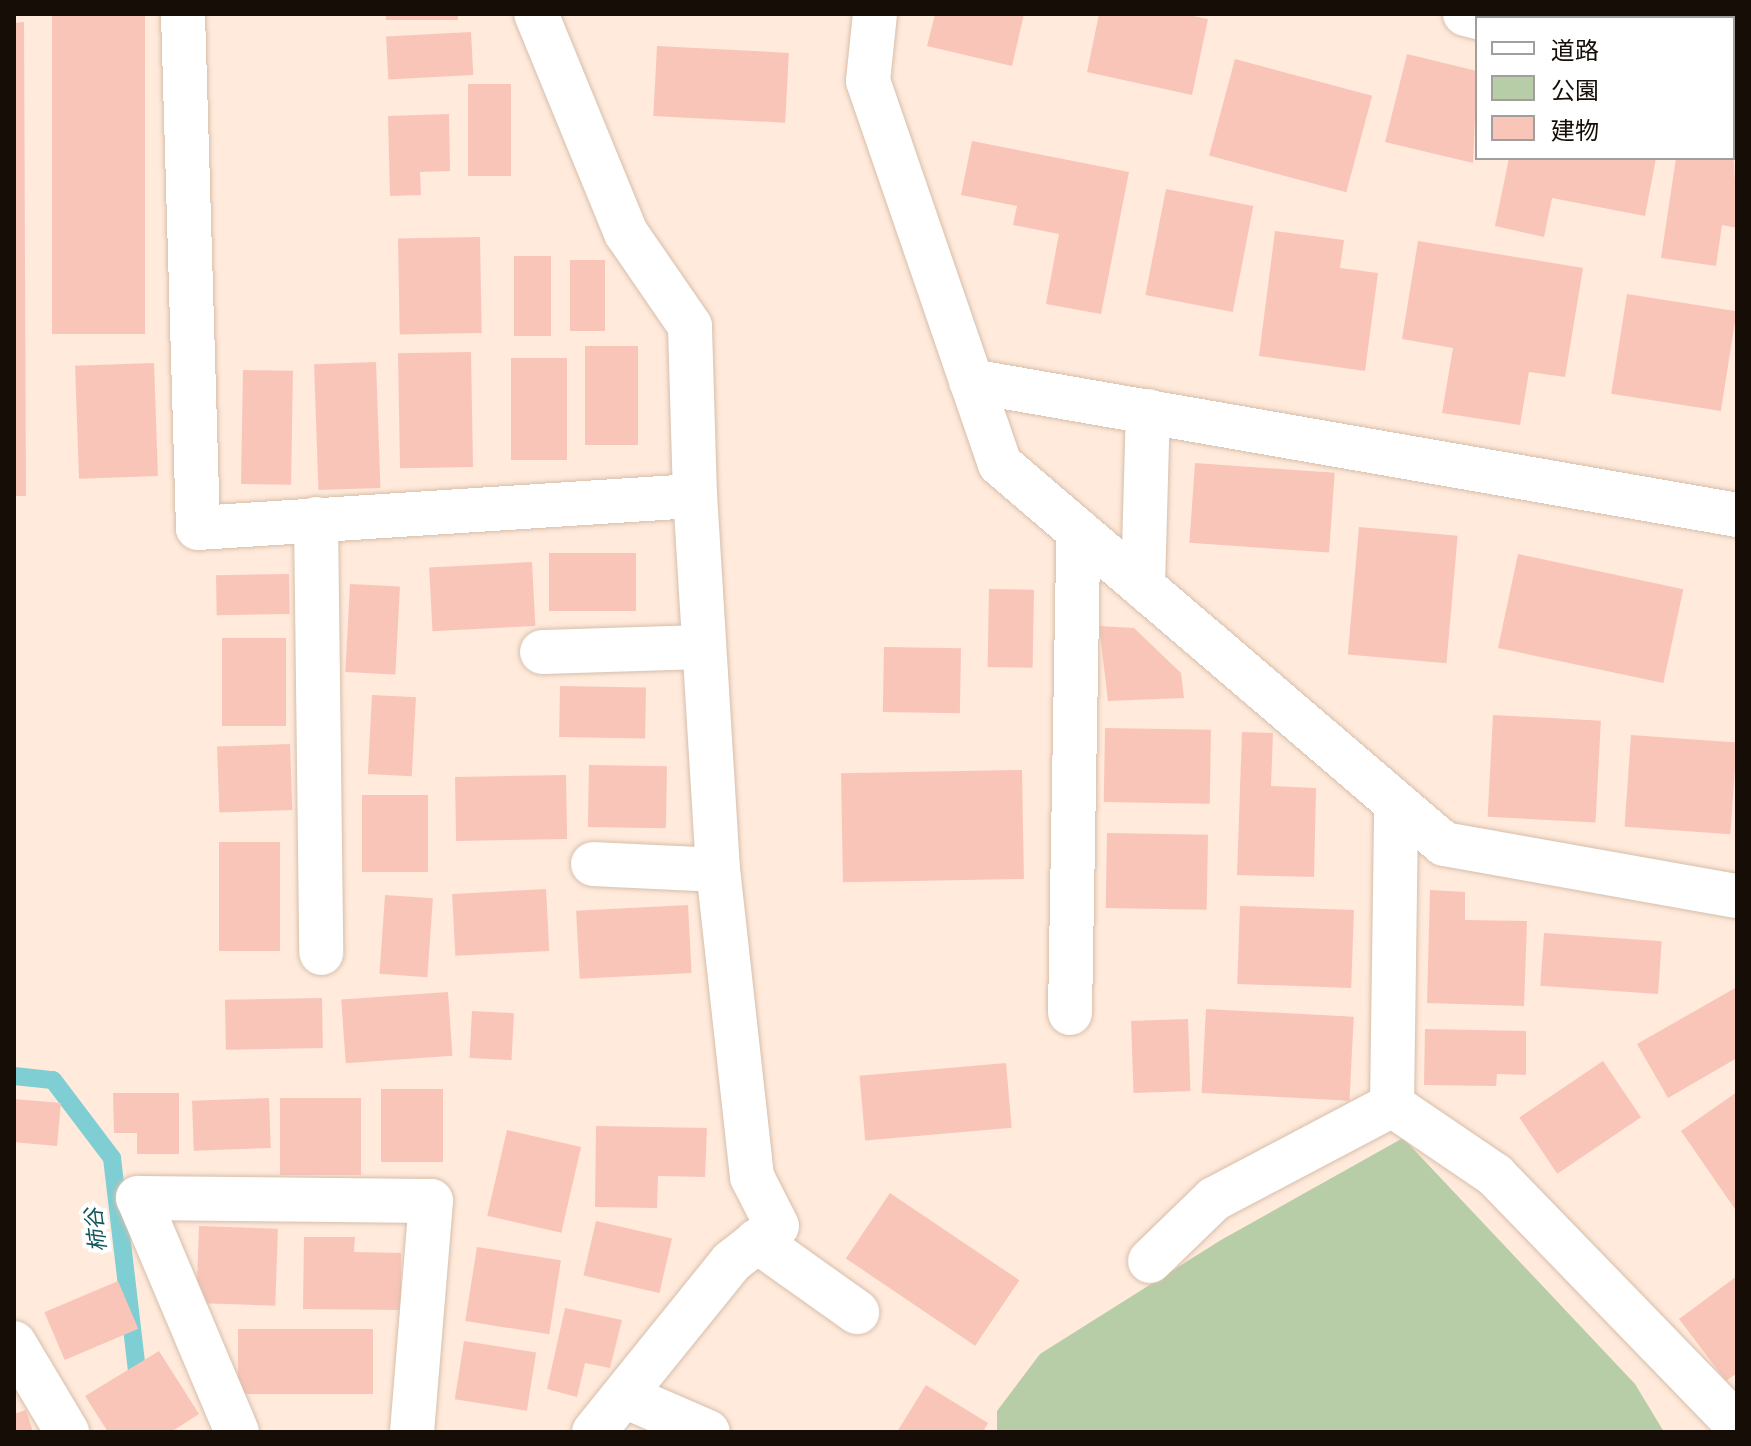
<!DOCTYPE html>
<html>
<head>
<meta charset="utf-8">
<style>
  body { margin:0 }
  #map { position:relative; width:1751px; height:1446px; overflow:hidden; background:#ffeadb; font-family:Helvetica,"Noto Sans JP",sans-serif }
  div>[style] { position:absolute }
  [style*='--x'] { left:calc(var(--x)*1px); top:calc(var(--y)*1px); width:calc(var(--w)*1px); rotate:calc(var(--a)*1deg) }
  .green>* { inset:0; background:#b6cda7 }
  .stream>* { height:18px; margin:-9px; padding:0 9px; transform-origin:9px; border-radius:9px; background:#7fced3 }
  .building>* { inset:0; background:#f9c5b9; transform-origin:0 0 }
  .roads { filter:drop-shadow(0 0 2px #d7beab) drop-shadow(0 0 2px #d7beab) }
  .minor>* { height:44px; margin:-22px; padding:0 22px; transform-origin:22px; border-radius:22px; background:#fff }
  span { translate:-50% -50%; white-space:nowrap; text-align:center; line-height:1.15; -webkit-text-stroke:8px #fff; paint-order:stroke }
  .water-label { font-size:22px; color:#0f5559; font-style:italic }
  .frame { position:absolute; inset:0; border:16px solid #150d06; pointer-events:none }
  .legend { position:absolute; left:1475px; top:16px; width:260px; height:144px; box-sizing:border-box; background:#fff; border:2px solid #a19e9b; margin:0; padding:10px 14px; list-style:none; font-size:24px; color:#150d06 }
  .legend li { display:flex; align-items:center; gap:16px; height:40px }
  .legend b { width:40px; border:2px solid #a19e9b }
</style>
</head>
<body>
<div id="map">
  <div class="green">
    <i style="clip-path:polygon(1403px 1138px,1635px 1384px,1664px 1432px,997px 1432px,997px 1411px,1040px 1354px,1221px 1240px)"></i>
  </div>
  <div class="stream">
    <i style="--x:14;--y:1076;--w:39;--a:6"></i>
    <i style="--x:53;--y:1080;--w:98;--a:52.9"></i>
    <i style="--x:112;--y:1158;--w:276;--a:83.3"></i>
  </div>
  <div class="building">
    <i style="left:52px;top:14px;width:93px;height:320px"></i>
    <i style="left:386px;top:14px;width:72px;height:6px"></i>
    <i style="clip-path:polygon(935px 14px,1024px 14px,1012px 66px,927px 46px)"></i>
    <i style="clip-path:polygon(1099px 14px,1184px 14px,1208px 19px,1192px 95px,1087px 72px)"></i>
    <i style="clip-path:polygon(24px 22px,26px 496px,14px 496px,14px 23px)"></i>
    <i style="left:471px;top:32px;width:43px;height:85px;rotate:87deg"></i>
    <i style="left:657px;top:46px;width:132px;height:70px;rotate:3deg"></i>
    <i style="clip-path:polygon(1407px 54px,1477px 71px,1473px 163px,1385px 142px)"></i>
    <i style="left:1235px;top:59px;width:142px;height:100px;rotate:15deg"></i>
    <i style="left:468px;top:84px;width:43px;height:92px"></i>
    <i style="clip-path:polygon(449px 114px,450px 171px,420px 172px,421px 195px,390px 196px,388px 116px)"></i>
    <i style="clip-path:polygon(1733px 137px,1737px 228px,1722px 225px,1716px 266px,1661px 258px,1676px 158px,1733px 158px)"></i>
    <i style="clip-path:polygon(972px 141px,1129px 172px,1101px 314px,1046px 304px,1059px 234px,1013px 225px,1017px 206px,961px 195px)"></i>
    <i style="clip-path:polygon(1509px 158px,1656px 158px,1645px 216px,1552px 198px,1544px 237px,1495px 226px)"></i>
    <i style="left:1166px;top:189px;width:89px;height:108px;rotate:11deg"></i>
    <i style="clip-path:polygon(1275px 231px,1344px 240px,1340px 268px,1378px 273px,1365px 371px,1259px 356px)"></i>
    <i style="left:480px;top:237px;width:96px;height:82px;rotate:89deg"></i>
    <i style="clip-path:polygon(1418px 241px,1583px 268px,1565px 377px,1529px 372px,1520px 425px,1442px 413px,1453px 348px,1402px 339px)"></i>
    <i style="left:514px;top:256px;width:37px;height:80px"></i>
    <i style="left:570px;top:260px;width:35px;height:71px"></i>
    <i style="left:1627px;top:294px;width:111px;height:101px;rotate:9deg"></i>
    <i style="left:585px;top:346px;width:53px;height:99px"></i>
    <i style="left:471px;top:352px;width:115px;height:73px;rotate:89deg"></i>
    <i style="left:511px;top:358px;width:56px;height:102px"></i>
    <i style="left:376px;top:362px;width:126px;height:62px;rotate:88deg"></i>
    <i style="left:154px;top:363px;width:113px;height:79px;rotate:88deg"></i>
    <i style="left:243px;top:370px;width:50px;height:114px;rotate:1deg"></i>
    <i style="left:1195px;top:463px;width:140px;height:80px;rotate:4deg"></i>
    <i style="left:1359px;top:527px;width:99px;height:128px;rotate:5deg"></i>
    <i style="left:549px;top:553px;width:87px;height:58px"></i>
    <i style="left:1518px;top:554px;width:169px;height:96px;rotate:12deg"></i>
    <i style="left:532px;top:562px;width:64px;height:103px;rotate:87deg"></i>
    <i style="left:289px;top:574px;width:40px;height:73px;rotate:89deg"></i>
    <i style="left:350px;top:584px;width:50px;height:88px;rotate:3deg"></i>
    <i style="left:989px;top:589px;width:45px;height:78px;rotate:1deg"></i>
    <i style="clip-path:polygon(1099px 626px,1134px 628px,1181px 673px,1184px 698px,1108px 701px)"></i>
    <i style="left:222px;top:638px;width:64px;height:88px"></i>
    <i style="left:884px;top:647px;width:77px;height:65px;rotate:1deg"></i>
    <i style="left:560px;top:686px;width:86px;height:51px;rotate:1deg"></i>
    <i style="left:372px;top:695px;width:44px;height:79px;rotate:3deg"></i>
    <i style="left:1493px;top:715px;width:108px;height:102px;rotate:3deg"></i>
    <i style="left:1105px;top:728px;width:106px;height:74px;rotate:1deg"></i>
    <i style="clip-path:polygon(1242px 732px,1273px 733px,1271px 786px,1316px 788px,1314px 877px,1237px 875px)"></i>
    <i style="left:1631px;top:735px;width:106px;height:92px;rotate:4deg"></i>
    <i style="left:290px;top:744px;width:66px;height:73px;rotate:88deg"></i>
    <i style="left:589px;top:765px;width:78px;height:62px;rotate:1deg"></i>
    <i style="left:1022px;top:770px;width:109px;height:181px;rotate:89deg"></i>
    <i style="left:566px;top:775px;width:64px;height:111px;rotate:89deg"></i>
    <i style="left:428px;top:795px;width:77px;height:66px;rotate:90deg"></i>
    <i style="left:1107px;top:833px;width:101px;height:75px;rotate:1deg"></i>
    <i style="left:219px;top:842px;width:61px;height:109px"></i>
    <i style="left:546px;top:889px;width:62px;height:94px;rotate:87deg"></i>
    <i style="clip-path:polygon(1430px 890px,1465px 892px,1465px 920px,1527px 921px,1524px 1006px,1427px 1003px)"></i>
    <i style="left:385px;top:895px;width:48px;height:79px;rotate:4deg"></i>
    <i style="left:688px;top:905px;width:68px;height:112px;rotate:87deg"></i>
    <i style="left:1240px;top:906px;width:114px;height:78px;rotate:2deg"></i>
    <i style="left:1544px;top:933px;width:118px;height:53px;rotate:4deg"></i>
    <i style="clip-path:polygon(1737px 987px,1737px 1058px,1668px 1098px,1637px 1044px)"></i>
    <i style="left:448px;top:992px;width:64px;height:107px;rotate:86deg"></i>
    <i style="left:322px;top:998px;width:50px;height:97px;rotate:89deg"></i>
    <i style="left:1206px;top:1009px;width:148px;height:84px;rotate:3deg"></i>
    <i style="left:472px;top:1011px;width:42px;height:47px;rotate:3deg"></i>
    <i style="left:1188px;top:1019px;width:72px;height:57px;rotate:88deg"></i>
    <i style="clip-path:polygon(1425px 1029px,1526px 1031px,1526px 1075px,1497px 1074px,1496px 1086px,1424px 1085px)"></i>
    <i style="left:1603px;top:1061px;width:68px;height:101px;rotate:56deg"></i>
    <i style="left:1006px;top:1063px;width:65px;height:147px;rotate:85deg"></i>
    <i style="left:381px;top:1089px;width:62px;height:73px"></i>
    <i style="clip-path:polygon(1737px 1092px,1737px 1212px,1681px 1131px)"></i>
    <i style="clip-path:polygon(113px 1093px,179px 1093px,179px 1154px,137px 1154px,137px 1133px,114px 1133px)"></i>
    <i style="left:269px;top:1098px;width:50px;height:77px;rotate:88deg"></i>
    <i style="left:280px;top:1098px;width:81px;height:77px"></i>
    <i style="left:14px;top:1099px;width:47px;height:43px;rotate:5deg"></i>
    <i style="clip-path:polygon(596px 1126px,707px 1128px,705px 1177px,658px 1176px,657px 1208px,595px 1207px)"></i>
    <i style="left:507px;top:1130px;width:76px;height:88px;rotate:13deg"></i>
    <i style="left:890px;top:1193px;width:156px;height:79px;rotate:34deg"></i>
    <i style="left:596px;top:1221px;width:78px;height:56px;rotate:13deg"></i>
    <i style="left:199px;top:1226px;width:79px;height:77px;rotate:2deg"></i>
    <i style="clip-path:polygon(304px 1237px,355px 1237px,354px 1252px,401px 1253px,401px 1310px,303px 1309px)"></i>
    <i style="left:477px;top:1247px;width:85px;height:75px;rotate:9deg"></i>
    <i style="clip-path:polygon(1737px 1276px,1737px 1373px,1726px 1381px,1679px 1319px)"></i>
    <i style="left:118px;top:1281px;width:52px;height:80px;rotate:67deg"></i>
    <i style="clip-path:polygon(565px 1308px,622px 1320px,610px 1368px,585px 1363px,577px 1397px,547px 1389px)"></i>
    <i style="left:238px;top:1329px;width:135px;height:65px"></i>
    <i style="left:464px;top:1341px;width:73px;height:59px;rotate:9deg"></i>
    <i style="clip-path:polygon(159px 1351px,199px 1414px,171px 1432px,108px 1432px,85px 1396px)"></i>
    <i style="clip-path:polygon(926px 1385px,988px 1423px,983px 1432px,897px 1432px)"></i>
    <i style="clip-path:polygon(26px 1410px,33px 1432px,14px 1432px,14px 1414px)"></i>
  </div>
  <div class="roads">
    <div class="minor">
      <i style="--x:183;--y:14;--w:514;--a:88.33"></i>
      <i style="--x:198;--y:528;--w:498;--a:-3.7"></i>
      <i style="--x:695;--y:496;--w:170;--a:-91.7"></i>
      <i style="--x:690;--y:326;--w:113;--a:-124.5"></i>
      <i style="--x:626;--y:233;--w:237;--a:-112.3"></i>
      <i style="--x:875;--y:14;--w:67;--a:96"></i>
      <i style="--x:868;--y:81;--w:405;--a:71"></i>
      <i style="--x:1000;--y:464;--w:584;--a:40.56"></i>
      <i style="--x:1444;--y:844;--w:298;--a:10.1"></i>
      <i style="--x:1465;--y:14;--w:16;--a:14"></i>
      <i style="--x:1733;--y:83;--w:4;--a:14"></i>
      <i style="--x:971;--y:381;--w:778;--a:9.92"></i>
      <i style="--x:316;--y:519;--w:434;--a:89.3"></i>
      <i style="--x:1143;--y:586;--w:175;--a:-88.4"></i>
      <i style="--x:542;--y:652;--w:162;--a:-1.8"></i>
      <i style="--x:593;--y:864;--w:125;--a:2.7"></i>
      <i style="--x:1070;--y:1013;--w:482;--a:-89"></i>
      <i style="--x:1392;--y:1105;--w:125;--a:34.2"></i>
      <i style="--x:1495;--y:1175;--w:348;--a:45.9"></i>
      <i style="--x:757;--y:1241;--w:123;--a:35.4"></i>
      <i style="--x:1150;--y:1261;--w:89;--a:-44.1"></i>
      <i style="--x:1214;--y:1199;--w:201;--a:-27.8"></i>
      <i style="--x:1392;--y:1105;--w:301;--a:-89.2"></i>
      <i style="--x:14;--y:1343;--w:104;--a:59.2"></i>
      <i style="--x:627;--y:1397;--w:88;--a:23.4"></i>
      <i style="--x:237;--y:1432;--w:254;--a:-112.9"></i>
      <i style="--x:138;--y:1198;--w:293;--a:0.6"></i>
      <i style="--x:431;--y:1201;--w:232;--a:94.7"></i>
      <i style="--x:594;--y:1432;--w:218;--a:-51.1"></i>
      <i style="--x:731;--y:1262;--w:58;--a:-38"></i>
      <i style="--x:777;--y:1226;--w:55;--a:-117"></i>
      <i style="--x:752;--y:1177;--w:309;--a:-96.3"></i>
      <i style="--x:718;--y:870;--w:375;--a:-93.5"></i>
    </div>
  </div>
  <div class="water-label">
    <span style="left:96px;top:1230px;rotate:-97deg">柿谷</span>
  </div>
  <div class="frame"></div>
  <ul class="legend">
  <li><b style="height:10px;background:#fff"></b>道路</li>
  <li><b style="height:22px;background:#b6cda7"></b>公園</li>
  <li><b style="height:22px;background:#f9c5b9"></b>建物</li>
  </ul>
</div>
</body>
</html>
